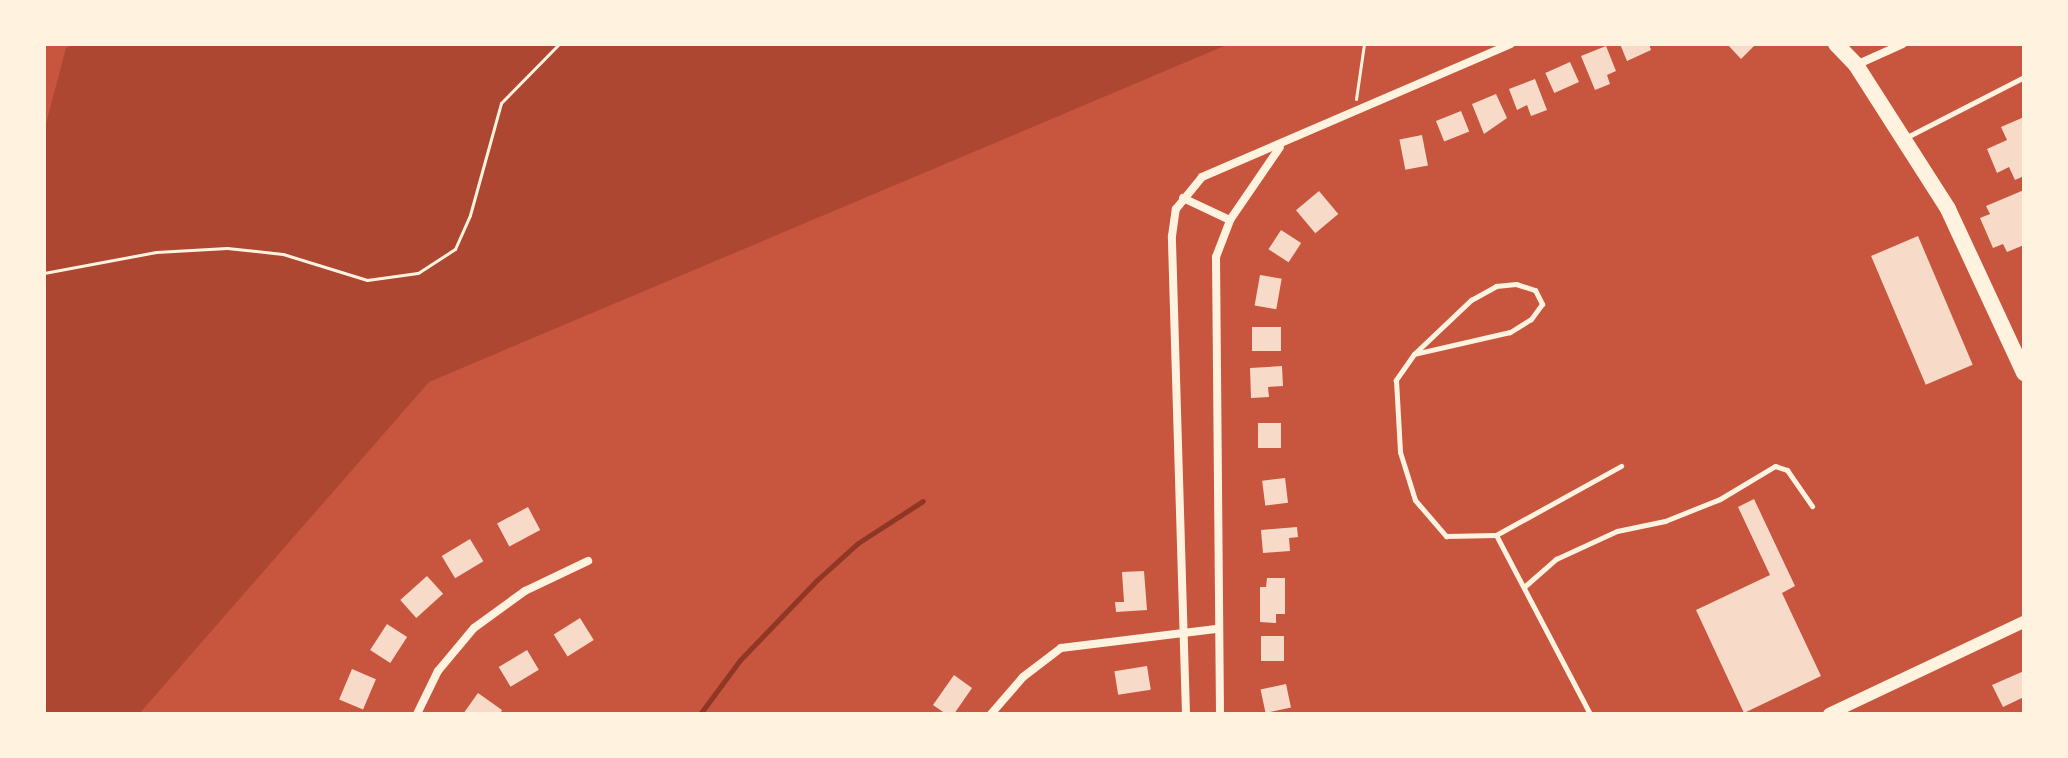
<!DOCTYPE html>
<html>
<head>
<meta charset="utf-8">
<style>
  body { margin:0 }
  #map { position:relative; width:2068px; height:758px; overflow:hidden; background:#c8553d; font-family:"Alegreya Sans",sans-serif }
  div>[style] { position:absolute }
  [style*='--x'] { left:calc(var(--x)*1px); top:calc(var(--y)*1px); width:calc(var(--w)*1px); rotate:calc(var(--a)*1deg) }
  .green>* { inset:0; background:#ae4732 }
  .stream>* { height:5px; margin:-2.5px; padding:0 2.5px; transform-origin:2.5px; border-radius:2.5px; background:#8f3625 }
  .building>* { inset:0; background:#f7dbc8; transform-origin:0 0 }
  .path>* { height:3px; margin:-1.5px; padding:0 1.5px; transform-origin:1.5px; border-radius:1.5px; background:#fff3e0 }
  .service>* { height:5px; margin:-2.5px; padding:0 2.5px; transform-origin:2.5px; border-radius:2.5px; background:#fff3e0 }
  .minor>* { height:8px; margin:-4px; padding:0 4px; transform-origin:4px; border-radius:4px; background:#fff3e0 }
  .tertiary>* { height:12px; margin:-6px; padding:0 6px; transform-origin:6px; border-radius:6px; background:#fff3e0 }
  .primary>* { height:16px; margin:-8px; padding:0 8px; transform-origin:8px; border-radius:8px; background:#fff3e0 }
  span { translate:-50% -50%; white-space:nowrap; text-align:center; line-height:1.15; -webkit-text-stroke:6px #fff3e0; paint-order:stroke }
  .frame { position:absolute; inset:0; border:46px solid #fff3e0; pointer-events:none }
</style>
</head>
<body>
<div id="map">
  <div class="green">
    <i style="clip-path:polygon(74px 44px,1229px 44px,429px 382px,139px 714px,44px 714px,44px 131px,66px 48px)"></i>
  </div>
  <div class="stream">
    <i style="--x:700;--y:714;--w:67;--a:-53.5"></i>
    <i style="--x:740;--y:660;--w:111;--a:-46.1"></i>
    <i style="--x:817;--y:580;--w:55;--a:-42.1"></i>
    <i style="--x:858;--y:543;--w:77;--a:-32.9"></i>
  </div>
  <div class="building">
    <i style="clip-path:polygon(1620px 44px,1649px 44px,1651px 50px,1627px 61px)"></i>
    <i style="clip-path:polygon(1727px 44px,1756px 44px,1741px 59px)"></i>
    <i style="clip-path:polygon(1606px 46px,1616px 71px,1607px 75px,1610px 84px,1595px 90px,1581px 56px)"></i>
    <i style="left:1570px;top:62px;width:22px;height:27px;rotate:66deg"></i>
    <i style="clip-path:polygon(1535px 79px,1547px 110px,1531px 116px,1527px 105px,1517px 110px,1509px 89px)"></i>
    <i style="clip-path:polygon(1496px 94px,1507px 118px,1484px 134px,1472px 104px)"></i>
    <i style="left:1461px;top:111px;width:22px;height:27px;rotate:68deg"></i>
    <i style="clip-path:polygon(2024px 117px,2024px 176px,2015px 180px,2009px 167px,1997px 173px,1987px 149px,2007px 140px,2001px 127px)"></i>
    <i style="left:1422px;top:135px;width:31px;height:23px;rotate:79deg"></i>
    <i style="clip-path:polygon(2024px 190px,2024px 245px,2007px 252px,2003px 244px,1993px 248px,1980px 218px,1990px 214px,1986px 206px)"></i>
    <i style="left:1319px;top:191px;width:30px;height:30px;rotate:50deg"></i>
    <i style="left:1281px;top:230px;width:24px;height:23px;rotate:33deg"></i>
    <i style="left:1918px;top:236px;width:140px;height:51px;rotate:67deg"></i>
    <i style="left:1260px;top:275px;width:22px;height:31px;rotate:10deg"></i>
    <i style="left:1252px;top:327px;width:29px;height:24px"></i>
    <i style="clip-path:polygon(1282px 366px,1283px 386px,1268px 387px,1269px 397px,1251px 398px,1250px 368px)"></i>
    <i style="left:1258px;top:423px;width:23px;height:25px"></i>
    <i style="left:1285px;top:478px;width:25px;height:23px;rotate:83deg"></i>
    <i style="clip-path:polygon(1754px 499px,1795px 586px,1782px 593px,1821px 676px,1744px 713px,1696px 610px,1770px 575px,1738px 507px)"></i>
    <i style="left:528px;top:507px;width:26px;height:35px;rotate:62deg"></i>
    <i style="clip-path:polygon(1297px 527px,1298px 537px,1289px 538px,1290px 551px,1263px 553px,1261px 530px)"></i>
    <i style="left:470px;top:539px;width:26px;height:33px;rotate:59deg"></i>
    <i style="clip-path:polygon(1144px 571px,1147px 610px,1116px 612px,1115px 602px,1124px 602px,1122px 572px)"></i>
    <i style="left:427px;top:576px;width:24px;height:36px;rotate:48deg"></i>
    <i style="clip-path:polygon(1267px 578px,1285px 578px,1285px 614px,1276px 614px,1276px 623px,1260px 622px,1260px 587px,1266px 587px)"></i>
    <i style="left:580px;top:618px;width:26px;height:31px;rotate:58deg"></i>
    <i style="left:387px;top:624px;width:24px;height:31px;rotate:33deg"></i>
    <i style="left:1261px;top:636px;width:23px;height:25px"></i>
    <i style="left:527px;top:650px;width:23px;height:33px;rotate:59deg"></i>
    <i style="left:1147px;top:666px;width:24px;height:33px;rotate:81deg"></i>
    <i style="left:352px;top:669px;width:26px;height:33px;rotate:23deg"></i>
    <i style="clip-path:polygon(2024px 671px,2024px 697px,2003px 707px,1992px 685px)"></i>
    <i style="clip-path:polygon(954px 675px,972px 688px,954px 714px,946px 714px,933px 705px)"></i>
    <i style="left:1286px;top:684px;width:24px;height:26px;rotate:78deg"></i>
    <i style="clip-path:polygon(478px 693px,502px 710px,500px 714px,463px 714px)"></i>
  </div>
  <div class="path">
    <i style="--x:1356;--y:99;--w:56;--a:-81.7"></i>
    <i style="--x:44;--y:273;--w:114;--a:-10.6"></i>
    <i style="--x:156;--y:252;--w:71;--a:-3.2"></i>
    <i style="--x:227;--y:248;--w:56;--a:6.1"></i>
    <i style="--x:283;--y:254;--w:88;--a:17.2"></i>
    <i style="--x:367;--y:280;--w:51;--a:-7.8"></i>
    <i style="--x:418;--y:273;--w:44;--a:-33"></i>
    <i style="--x:455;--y:249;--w:37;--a:-66"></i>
    <i style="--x:470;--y:215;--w:116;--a:-74.5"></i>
    <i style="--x:501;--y:103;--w:83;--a:-45.5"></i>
  </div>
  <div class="service">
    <i style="--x:1907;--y:137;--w:131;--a:-27.1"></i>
    <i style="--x:1414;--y:354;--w:79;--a:-43.5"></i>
    <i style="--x:1471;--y:300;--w:29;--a:-29"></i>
    <i style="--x:1496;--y:286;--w:20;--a:-6"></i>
    <i style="--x:1516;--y:284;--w:20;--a:18"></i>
    <i style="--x:1535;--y:290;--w:16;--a:63"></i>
    <i style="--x:1542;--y:304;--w:19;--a:126"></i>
    <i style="--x:1531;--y:319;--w:25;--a:148"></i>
    <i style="--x:1510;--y:332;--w:98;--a:167.1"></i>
    <i style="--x:1414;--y:354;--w:32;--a:125"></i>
    <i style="--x:1396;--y:380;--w:72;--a:86.8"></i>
    <i style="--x:1400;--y:452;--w:50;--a:72.6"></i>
    <i style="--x:1415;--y:500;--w:48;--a:49.3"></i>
    <i style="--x:1446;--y:536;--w:50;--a:-1.1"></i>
    <i style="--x:1524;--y:587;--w:43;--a:-41.2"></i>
    <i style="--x:1556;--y:559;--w:67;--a:-24.7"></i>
    <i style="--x:1617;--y:531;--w:49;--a:-11.8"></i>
    <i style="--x:1665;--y:521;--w:59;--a:-21.8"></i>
    <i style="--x:1720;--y:499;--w:64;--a:-31"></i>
    <i style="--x:1775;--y:466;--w:13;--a:18"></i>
    <i style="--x:1787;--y:470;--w:44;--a:55.2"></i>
    <i style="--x:1590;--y:714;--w:202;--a:-117.7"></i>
    <i style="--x:1496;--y:535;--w:143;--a:-28.9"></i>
  </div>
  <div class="minor">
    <i style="--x:1856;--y:65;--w:51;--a:-24.1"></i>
    <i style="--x:1183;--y:198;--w:52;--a:25.1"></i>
    <i style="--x:417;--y:714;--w:48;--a:-64"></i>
    <i style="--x:438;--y:671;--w:56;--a:-50.1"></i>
    <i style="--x:474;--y:628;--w:63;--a:-36"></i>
    <i style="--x:525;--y:591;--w:70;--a:-25.5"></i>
    <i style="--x:991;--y:714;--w:49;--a:-49.1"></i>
    <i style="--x:1023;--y:677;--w:48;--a:-37.3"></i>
    <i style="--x:1061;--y:648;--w:156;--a:-7"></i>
    <i style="--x:1186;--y:714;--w:478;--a:-91.7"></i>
    <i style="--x:1172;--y:236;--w:27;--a:-82"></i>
    <i style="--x:1176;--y:209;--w:41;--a:-50.9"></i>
    <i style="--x:1202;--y:177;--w:336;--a:-23.3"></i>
    <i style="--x:1220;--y:714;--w:457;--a:-90.5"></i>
    <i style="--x:1216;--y:257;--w:40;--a:-69"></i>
    <i style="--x:1230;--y:220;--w:88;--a:-55.6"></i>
  </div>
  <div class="tertiary">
    <i style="--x:1829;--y:714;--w:216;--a:-25.3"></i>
  </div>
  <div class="primary">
    <i style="--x:1836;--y:44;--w:29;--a:46"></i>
    <i style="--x:1856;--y:65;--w:171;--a:57.4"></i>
    <i style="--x:1948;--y:209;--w:181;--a:65.1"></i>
  </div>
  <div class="frame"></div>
</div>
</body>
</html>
